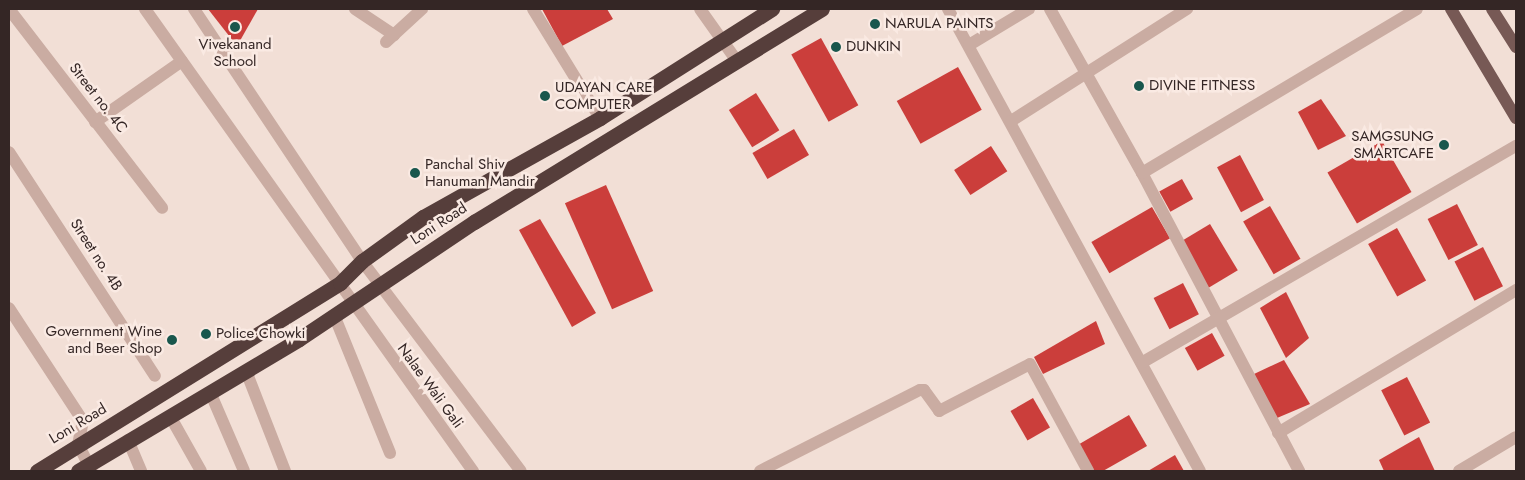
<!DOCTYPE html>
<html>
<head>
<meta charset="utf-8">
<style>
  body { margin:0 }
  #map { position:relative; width:1525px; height:480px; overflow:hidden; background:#f2dfd6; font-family:Jost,sans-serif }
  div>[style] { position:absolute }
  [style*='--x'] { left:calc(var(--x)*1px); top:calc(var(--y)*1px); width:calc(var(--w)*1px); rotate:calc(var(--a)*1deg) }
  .building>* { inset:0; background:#cb3e3b; transform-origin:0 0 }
  .minor>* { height:12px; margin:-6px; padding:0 6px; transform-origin:6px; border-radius:6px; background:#caaca2 }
  .major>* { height:12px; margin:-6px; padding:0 6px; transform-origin:6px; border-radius:6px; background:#775955 }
  .highway>* { height:15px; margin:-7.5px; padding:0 7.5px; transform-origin:7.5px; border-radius:7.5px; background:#563e3b }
  .dots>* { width:14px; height:14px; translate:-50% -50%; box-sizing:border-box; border:2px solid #faeae3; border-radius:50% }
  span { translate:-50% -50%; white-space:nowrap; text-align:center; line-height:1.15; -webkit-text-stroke:5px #faeae3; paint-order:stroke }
  .poi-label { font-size:15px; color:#342625 }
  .left { translate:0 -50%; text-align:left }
  .right { translate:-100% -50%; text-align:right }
  .street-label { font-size:15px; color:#342625 }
  .frame { position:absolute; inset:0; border:10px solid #342625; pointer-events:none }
</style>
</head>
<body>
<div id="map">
  <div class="building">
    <i style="clip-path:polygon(208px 9px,258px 9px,237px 46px)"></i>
    <i style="clip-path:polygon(542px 9px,607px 9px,613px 19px,562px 46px)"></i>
    <i style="left:821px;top:38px;width:77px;height:34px;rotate:61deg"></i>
    <i style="left:958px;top:67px;width:49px;height:70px;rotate:61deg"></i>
    <i style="left:756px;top:93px;width:44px;height:32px;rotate:58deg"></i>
    <i style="clip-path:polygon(1321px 99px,1346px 136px,1318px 150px,1298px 112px)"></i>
    <i style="left:794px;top:129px;width:30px;height:48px;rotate:60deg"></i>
    <i style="left:1382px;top:141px;width:59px;height:63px;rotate:60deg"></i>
    <i style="left:991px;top:146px;width:30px;height:44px;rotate:57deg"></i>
    <i style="left:1240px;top:155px;width:51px;height:26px;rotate:62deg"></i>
    <i style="left:1182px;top:179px;width:23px;height:26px;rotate:61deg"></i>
    <i style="left:606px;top:185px;width:116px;height:45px;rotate:66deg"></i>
    <i style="left:1457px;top:204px;width:46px;height:33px;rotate:63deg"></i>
    <i style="left:1270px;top:206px;width:61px;height:31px;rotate:60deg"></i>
    <i style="left:1152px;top:207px;width:36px;height:70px;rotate:60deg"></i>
    <i style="clip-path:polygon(540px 219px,596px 313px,572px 327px,519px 230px)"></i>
    <i style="left:1210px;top:224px;width:54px;height:36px;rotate:59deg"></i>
    <i style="left:1397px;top:228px;width:60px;height:33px;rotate:61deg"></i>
    <i style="left:1483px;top:247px;width:44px;height:32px;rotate:63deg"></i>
    <i style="left:1183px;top:283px;width:35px;height:33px;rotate:63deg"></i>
    <i style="clip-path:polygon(1286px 292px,1309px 338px,1286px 358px,1260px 308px)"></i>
    <i style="clip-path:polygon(1096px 321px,1105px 344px,1043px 374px,1034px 357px)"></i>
    <i style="left:1212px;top:333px;width:26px;height:31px;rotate:61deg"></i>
    <i style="clip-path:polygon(1284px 360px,1310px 404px,1277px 418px,1254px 374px)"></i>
    <i style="left:1407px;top:377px;width:51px;height:29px;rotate:63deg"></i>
    <i style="left:1033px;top:398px;width:34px;height:26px;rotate:60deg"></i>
    <i style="clip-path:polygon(1129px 415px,1147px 446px,1103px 471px,1091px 471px,1076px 446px)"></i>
    <i style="clip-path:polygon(1419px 437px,1435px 471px,1384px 471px,1379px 460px)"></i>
    <i style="clip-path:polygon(1175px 455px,1184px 471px,1148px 471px)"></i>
  </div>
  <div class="minor">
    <i style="--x:9;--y:9;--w:251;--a:52.4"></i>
    <i style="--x:145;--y:9;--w:567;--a:54.63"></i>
    <i style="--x:194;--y:9;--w:303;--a:56.3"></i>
    <i style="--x:362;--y:261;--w:263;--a:52.9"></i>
    <i style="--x:355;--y:9;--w:47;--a:33.7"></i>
    <i style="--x:533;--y:9;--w:128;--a:58.4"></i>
    <i style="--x:700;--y:9;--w:64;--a:54.6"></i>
    <i style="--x:948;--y:9;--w:526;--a:61.39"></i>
    <i style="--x:1050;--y:9;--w:188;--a:60.7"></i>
    <i style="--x:1142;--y:173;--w:337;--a:62.2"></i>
    <i style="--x:386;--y:42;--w:49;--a:-42.5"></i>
    <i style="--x:969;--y:45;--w:70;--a:-31"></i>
    <i style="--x:1011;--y:121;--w:209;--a:-32.5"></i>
    <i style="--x:95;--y:122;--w:106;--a:-35"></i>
    <i style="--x:9;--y:152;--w:267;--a:56.9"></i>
    <i style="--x:1142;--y:173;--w:320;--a:-30.8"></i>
    <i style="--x:9;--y:308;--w:135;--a:56.8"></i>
    <i style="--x:83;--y:421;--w:24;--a:102"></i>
    <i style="--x:78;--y:444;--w:30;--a:63"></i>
    <i style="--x:334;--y:315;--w:149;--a:67.9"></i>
    <i style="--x:1143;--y:362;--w:431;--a:-30.1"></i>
    <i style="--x:246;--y:371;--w:107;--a:68.7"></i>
    <i style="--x:210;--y:392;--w:86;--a:66.7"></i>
    <i style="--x:170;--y:416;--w:63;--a:60.6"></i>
    <i style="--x:1278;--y:433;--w:278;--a:-31"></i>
    <i style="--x:128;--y:440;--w:34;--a:67"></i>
    <i style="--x:760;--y:471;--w:179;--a:-26.9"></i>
    <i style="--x:920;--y:390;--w:4;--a:0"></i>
    <i style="--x:924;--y:390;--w:26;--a:54"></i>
    <i style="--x:939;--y:411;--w:102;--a:-27.3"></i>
    <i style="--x:1030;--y:364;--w:122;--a:61.5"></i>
    <i style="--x:1459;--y:471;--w:66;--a:-30.8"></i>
  </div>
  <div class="major">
    <i style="--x:1451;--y:9;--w:127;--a:59.2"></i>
    <i style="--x:1492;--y:9;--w:45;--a:57.7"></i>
  </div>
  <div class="highway">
    <i style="--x:37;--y:471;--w:357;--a:-31.8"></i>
    <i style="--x:340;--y:283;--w:31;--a:-45"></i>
    <i style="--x:362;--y:261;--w:75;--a:-35.8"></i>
    <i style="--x:423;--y:217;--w:203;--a:-29.2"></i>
    <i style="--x:600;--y:118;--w:204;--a:-32.4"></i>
    <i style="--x:78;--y:471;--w:257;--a:-30.8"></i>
    <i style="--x:299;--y:339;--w:211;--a:-33.8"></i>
    <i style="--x:474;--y:222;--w:408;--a:-31.5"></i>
  </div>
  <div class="dots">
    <i style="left:875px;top:24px;background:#19574d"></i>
    <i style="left:235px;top:27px;background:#19574d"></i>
    <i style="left:836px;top:47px;background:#19574d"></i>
    <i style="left:1139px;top:86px;background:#19574d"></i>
    <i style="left:545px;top:96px;background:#19574d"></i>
    <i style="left:1444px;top:145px;background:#19574d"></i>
    <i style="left:415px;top:173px;background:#19574d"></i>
    <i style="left:206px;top:334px;background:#19574d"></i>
    <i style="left:172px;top:340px;background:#19574d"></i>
  </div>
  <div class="poi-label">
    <span class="left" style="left:885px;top:24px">NARULA PAINTS</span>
    <span style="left:235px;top:53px">Vivekanand<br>School</span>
    <span class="left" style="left:846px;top:47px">DUNKIN</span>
    <span class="left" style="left:1149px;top:86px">DIVINE FITNESS</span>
    <span class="left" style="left:555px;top:96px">UDAYAN CARE<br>COMPUTER</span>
    <span class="right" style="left:1434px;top:145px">SAMGSUNG<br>SMARTCAFE</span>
    <span class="left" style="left:425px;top:173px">Panchal Shiv<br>Hanuman Mandir</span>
    <span class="right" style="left:162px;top:340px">Government Wine<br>and Beer Shop</span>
    <span class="left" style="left:216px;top:334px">Police Chowki</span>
  </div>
  <div class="street-label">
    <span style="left:98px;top:98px;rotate:52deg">Street no. 4C</span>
    <span style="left:439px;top:224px;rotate:-33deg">Loni Road</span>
    <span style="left:96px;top:255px;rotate:57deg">Street no. 4B</span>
    <span style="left:430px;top:386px;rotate:54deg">Nalae Wali Gali</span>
    <span style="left:78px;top:424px;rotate:-31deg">Loni Road</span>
  </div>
  <div class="frame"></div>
</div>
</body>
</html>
